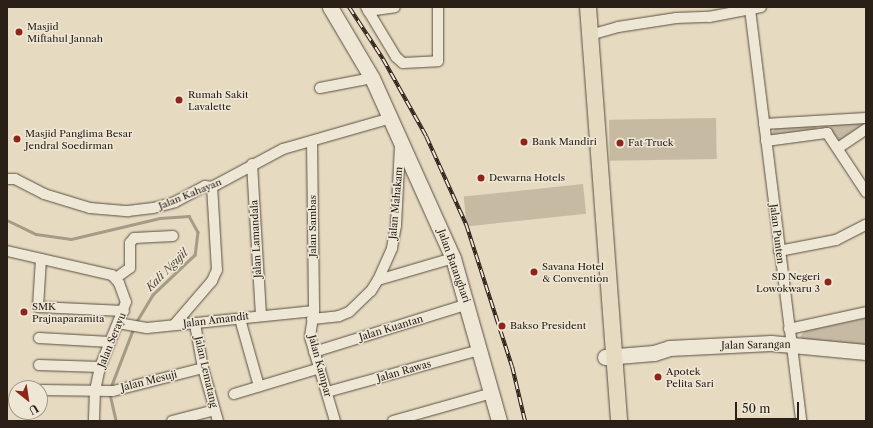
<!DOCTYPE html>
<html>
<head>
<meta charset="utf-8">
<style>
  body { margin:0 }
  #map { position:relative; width:873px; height:428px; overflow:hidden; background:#e6dac0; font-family:"Libre Caslon Text",serif }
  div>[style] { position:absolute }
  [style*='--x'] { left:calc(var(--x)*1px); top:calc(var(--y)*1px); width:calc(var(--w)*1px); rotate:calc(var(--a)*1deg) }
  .green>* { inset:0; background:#c6baa3; transform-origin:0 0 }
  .stream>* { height:2.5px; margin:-1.25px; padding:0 1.25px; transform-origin:1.25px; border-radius:1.25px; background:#a69b87 }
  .roads { filter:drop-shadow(0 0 1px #594e42) drop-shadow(0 0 1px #594e42) }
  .street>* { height:10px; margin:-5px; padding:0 5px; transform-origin:5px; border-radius:5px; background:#efe7d6 }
  .secondary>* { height:15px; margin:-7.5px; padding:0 7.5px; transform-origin:7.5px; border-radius:7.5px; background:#efe7d6 }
  .primary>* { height:16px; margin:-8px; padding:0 8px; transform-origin:8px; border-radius:8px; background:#e6dac0 }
  .rail>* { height:4px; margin-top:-2px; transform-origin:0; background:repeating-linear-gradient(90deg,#efe7d6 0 8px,#2a2018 0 16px); box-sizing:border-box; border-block:1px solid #2a2018 }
  .dots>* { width:11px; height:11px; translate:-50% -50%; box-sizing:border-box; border:2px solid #efe7d6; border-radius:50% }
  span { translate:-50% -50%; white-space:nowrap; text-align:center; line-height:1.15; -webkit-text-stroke:3px #efe7d6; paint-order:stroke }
  .poi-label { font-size:10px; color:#2a2018 }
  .left { translate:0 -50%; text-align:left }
  .right { translate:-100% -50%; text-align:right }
  .street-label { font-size:10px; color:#2a2018 }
  .water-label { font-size:11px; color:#554b3f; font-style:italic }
  .frame { position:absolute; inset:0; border:8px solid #2a2018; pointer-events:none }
  .north { position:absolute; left:8px; top:380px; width:40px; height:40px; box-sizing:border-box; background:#efe7d6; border:1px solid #a0978a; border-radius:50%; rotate:150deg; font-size:11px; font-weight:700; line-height:16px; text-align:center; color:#2a2018 }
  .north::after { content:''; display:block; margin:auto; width:14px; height:18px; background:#8f2418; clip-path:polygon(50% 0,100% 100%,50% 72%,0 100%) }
  .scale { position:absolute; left:735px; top:402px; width:64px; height:18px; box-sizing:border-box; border:2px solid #2a2018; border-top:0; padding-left:5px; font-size:12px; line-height:14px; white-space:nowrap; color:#2a2018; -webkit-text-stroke:3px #efe7d6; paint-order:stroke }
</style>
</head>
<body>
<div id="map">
  <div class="green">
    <i style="left:716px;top:118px;width:41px;height:107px;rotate:89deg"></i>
    <i style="clip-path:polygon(864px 123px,841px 141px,836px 139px,830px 130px,831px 125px)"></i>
    <i style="clip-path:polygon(816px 125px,817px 129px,774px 135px,772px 133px,775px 128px)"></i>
    <i style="left:583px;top:184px;width:30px;height:120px;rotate:84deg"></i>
    <i style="clip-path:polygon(866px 318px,866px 347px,802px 339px,800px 337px,805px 331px)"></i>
  </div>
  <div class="stream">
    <i style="--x:7;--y:220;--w:32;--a:26"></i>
    <i style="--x:36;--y:234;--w:35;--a:8"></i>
    <i style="--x:71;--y:239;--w:91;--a:-13.3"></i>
    <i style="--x:160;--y:218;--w:29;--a:-4"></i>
    <i style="--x:189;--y:216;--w:18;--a:61"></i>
    <i style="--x:198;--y:232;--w:23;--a:97"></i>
    <i style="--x:195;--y:255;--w:58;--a:136.4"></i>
    <i style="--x:153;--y:295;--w:33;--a:121"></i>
    <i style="--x:110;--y:389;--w:64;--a:-69"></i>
    <i style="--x:110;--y:394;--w:28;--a:77"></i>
  </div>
  <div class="roads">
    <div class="street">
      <i style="--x:366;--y:7;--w:58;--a:59"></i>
      <i style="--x:396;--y:57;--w:9;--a:41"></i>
      <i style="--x:403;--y:63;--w:35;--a:-3"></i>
      <i style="--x:438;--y:61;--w:54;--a:-90"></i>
      <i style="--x:750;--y:9;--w:415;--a:82.9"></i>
      <i style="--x:368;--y:11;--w:27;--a:-8"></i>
      <i style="--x:597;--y:33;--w:22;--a:-16"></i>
      <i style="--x:618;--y:27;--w:59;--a:-8.8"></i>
      <i style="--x:676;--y:18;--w:33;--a:-2"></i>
      <i style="--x:709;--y:17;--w:53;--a:-10.9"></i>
      <i style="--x:320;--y:88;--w:53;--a:-10.9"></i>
      <i style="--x:764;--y:124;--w:102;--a:-3.4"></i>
      <i style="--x:827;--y:133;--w:71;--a:56.5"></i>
      <i style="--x:312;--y:141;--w:170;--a:89.3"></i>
      <i style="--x:314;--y:311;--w:26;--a:99"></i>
      <i style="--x:310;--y:337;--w:88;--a:73.4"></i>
      <i style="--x:766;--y:141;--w:62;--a:-7.5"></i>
      <i style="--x:838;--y:148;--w:34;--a:-34"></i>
      <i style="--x:252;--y:164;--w:151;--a:86.6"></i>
      <i style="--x:7;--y:179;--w:8;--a:0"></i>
      <i style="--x:15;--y:179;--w:33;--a:27"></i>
      <i style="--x:44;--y:194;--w:48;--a:16.9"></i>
      <i style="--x:90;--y:208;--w:38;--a:5"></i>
      <i style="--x:128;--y:211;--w:25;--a:-7"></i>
      <i style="--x:153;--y:208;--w:23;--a:-15"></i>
      <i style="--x:175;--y:202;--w:34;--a:-28"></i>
      <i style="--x:205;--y:186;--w:7;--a:8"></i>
      <i style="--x:212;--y:187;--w:81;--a:-28.2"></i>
      <i style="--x:283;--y:149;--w:112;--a:-16"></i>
      <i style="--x:7;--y:251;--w:108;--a:12.9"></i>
      <i style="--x:112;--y:275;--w:11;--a:49"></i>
      <i style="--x:119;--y:283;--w:20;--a:70"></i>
      <i style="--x:126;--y:302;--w:70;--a:111.8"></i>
      <i style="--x:100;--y:367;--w:24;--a:102"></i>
      <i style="--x:95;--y:390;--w:31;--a:92"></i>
      <i style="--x:779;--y:251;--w:58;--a:-10.9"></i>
      <i style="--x:836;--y:240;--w:34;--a:-27"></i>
      <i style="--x:41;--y:259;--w:48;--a:93.6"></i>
      <i style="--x:38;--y:307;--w:86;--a:2.7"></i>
      <i style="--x:116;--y:278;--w:17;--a:-36"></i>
      <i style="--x:130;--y:268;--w:25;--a:-90"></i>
      <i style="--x:130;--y:243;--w:6;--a:-51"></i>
      <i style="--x:134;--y:238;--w:39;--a:-3"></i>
      <i style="--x:378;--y:280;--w:78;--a:-16.3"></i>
      <i style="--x:240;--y:319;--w:70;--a:74.2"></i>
      <i style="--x:312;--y:319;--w:27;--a:-6"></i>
      <i style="--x:339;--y:316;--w:11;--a:-22"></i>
      <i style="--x:349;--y:312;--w:30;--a:-44"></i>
      <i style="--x:371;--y:291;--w:13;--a:-58"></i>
      <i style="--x:378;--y:280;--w:35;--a:-66"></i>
      <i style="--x:392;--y:248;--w:23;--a:-80"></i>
      <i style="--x:396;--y:225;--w:80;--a:-87.1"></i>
      <i style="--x:118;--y:323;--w:29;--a:10"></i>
      <i style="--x:147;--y:328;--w:168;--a:-5.8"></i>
      <i style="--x:195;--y:324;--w:45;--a:79.7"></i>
      <i style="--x:203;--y:368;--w:55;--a:74.2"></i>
      <i style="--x:174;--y:325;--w:58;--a:-49.2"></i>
      <i style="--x:212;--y:281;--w:12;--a:-66"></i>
      <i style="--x:217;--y:270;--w:83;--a:-93.4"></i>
      <i style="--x:789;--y:329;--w:79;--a:-12.4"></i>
      <i style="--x:39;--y:338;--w:71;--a:3.2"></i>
      <i style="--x:314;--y:352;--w:161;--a:-17.3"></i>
      <i style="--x:39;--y:365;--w:61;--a:1.9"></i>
      <i style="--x:40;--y:390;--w:73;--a:0.8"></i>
      <i style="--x:113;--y:391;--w:93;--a:-14.3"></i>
      <i style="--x:327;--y:392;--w:159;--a:-15.4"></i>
      <i style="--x:234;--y:394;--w:90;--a:-16.8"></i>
      <i style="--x:172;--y:421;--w:44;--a:-14.3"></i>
      <i style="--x:393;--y:421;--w:103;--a:-15.8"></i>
    </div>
    <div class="secondary">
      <i style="--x:330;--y:7;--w:82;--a:59.4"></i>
      <i style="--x:372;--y:78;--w:197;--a:65.8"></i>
      <i style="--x:453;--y:258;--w:169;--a:74.2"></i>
      <i style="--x:605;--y:357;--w:49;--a:-4.7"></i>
      <i style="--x:654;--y:353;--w:16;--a:-18"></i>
      <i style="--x:669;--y:348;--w:102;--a:-2.8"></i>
      <i style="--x:771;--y:343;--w:95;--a:5.4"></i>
    </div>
    <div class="primary">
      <i style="--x:588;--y:7;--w:415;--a:85.7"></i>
    </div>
  </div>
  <div class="rail">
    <i style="--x:349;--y:7;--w:62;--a:56.8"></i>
    <i style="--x:383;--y:59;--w:88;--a:60.8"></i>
    <i style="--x:426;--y:136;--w:97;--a:65.6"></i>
    <i style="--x:466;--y:224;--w:149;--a:72.1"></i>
    <i style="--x:512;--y:366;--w:57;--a:76.7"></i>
  </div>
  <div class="dots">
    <i style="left:19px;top:32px;background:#8f2418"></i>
    <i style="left:179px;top:100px;background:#8f2418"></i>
    <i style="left:17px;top:139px;background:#8f2418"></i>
    <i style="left:524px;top:142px;background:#8f2418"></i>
    <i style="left:620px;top:143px;background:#8f2418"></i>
    <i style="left:481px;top:178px;background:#8f2418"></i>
    <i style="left:534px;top:272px;background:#8f2418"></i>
    <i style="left:828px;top:282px;background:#8f2418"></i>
    <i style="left:24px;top:312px;background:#8f2418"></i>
    <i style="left:502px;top:326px;background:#8f2418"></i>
    <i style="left:658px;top:377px;background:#8f2418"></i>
  </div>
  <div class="poi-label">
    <span class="left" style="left:27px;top:32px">Masjid<br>Miftahul Jannah</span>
    <span class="left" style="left:188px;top:100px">Rumah Sakit<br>Lavalette</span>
    <span class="left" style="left:25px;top:139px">Masjid Panglima Besar<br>Jendral Soedirman</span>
    <span class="left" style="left:532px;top:142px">Bank Mandiri</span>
    <span class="left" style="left:628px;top:143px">Fat Truck</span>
    <span class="left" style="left:489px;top:178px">Dewarna Hotels</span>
    <span class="left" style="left:542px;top:272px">Savana Hotel<br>&amp; Convention</span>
    <span class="right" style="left:820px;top:282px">SD Negeri<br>Lowokwaru 3</span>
    <span class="left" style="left:32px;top:312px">SMK<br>Prajnaparamita</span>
    <span class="left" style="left:510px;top:326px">Bakso President</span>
    <span class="left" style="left:666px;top:377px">Apotek<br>Pelita Sari</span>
  </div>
  <div class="street-label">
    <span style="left:190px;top:194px;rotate:-22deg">Jalan Kahayan</span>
    <span style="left:396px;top:203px;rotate:-85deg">Jalan Mahakam</span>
    <span style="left:313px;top:226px;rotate:-90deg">Jalan Sambas</span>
    <span style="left:777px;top:234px;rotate:83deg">Jalan Punten</span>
    <span style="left:256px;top:239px;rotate:-93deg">Jalan Lamandala</span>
    <span style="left:454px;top:266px;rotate:70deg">Jalan Batanghari</span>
    <span style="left:216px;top:320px;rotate:-7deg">Jalan Amandit</span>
    <span style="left:391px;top:328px;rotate:-17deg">Jalan Kuantan</span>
    <span style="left:112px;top:340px;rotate:-68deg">Jalan Serayu</span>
    <span style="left:756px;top:345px;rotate:-1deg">Jalan Sarangan</span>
    <span style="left:320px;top:366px;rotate:75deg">Jalan Kampar</span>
    <span style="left:404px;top:371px;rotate:-16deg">Jalan Rawas</span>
    <span style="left:206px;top:372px;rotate:77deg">Jalan Lematang</span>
    <span style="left:149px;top:381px;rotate:-14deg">Jalan Mesuji</span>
  </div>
  <div class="water-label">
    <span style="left:167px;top:270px;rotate:-45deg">Kali Ngujil</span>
  </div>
  <div class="frame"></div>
  <div class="north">U</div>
  <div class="scale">50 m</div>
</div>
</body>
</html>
